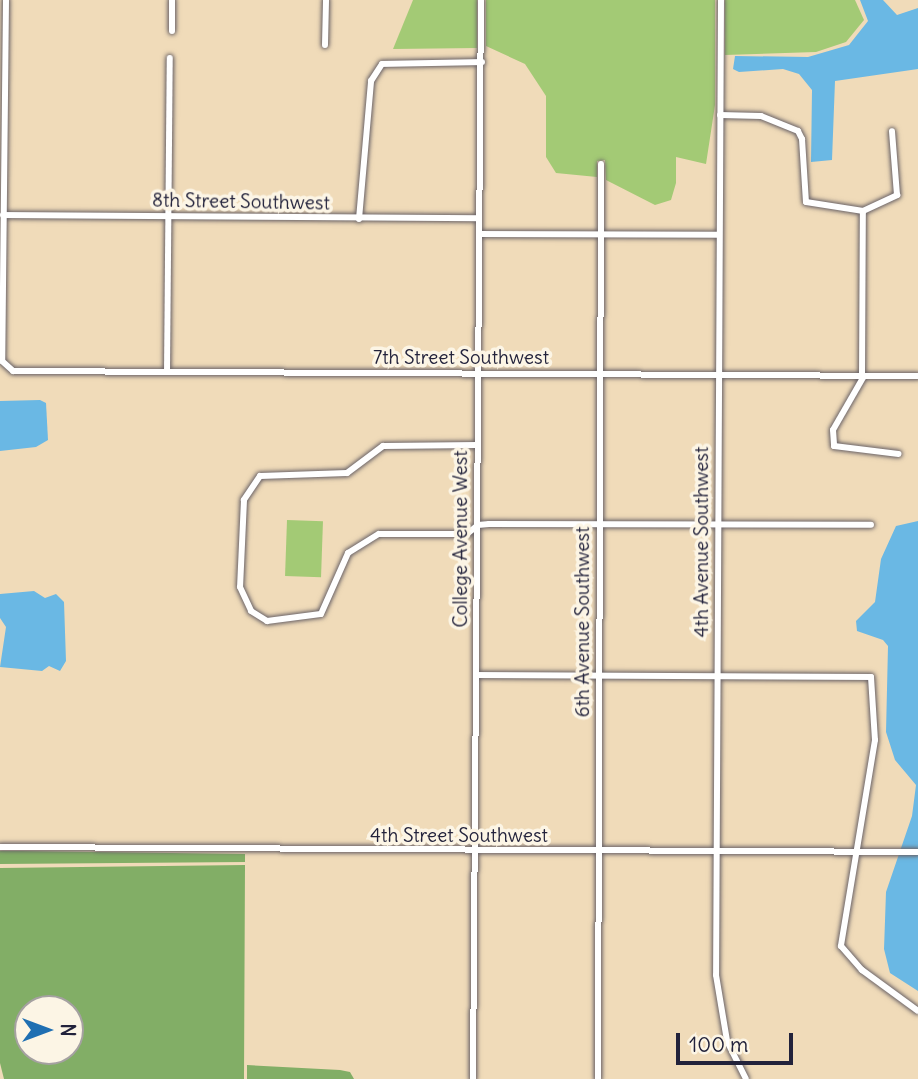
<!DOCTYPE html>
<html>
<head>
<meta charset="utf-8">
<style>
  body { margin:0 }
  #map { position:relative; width:918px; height:1079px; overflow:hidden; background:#f0dbb9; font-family:Delius,sans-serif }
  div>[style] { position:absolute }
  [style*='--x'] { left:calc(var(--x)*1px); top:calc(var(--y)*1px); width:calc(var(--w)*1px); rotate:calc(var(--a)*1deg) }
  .green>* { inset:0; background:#a3ca75; transform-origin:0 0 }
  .forest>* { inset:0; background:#82ae66 }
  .water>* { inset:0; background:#6ab8e4 }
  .roads { filter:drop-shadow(0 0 2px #6a6367) drop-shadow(0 0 2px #6a6367) }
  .minor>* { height:6px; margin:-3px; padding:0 3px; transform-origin:3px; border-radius:3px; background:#fff }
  span { translate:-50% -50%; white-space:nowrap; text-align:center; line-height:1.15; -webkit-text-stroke:7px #fcf5e5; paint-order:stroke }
  .street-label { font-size:19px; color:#22223b }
  .north { position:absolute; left:14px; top:995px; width:70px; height:70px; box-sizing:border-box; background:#fcf5e5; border:2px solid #a5a1a1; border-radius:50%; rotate:90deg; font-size:19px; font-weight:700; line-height:28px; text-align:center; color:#22223b }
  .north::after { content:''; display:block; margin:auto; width:24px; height:32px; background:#1f6fb2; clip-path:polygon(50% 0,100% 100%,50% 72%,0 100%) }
  .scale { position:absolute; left:676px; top:1033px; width:117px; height:32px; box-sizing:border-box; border:4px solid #22223b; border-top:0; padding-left:9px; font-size:21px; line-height:24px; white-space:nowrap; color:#22223b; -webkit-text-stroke:5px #fcf5e5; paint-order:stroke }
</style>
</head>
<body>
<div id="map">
  <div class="green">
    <i style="clip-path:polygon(413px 0,477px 0,477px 48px,393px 49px)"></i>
    <i style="clip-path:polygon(486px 0,715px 0,715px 105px,706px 164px,676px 157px,676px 183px,671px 200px,655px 205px,606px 180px,605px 160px,597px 161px,597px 177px,556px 173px,546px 157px,546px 96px,525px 64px,486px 46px)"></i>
    <i style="clip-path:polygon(725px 0,855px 0,864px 20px,846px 42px,816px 52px,725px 55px)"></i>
    <i style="left:287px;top:520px;width:36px;height:56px;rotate:2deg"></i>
  </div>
  <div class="forest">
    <i style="clip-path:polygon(0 851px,21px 851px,245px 854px,245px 862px,0 864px)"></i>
    <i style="clip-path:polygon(evenodd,245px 865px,244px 1079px,4px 1079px,0 1063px,0 868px,245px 865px,28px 1009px,70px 1009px,70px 1051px,28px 1051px,28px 1009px)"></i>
    <i style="clip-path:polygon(247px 1065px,340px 1070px,350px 1072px,354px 1079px,247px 1079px)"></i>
  </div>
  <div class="water">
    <i style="clip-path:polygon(860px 0,883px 0,897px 15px,918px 8px,918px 69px,835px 81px,832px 160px,811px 162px,812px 90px,799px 74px,783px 69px,739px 72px,733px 69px,735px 56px,808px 57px,849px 45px,868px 21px)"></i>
    <i style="clip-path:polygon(40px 400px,46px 403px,48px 440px,36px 447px,0 451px,0 401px)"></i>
    <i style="clip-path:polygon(918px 521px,918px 991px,890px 973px,884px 949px,886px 892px,912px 816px,916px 785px,895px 760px,886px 732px,888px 646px,883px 640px,857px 631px,856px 621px,875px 602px,881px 559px,896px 526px)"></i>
    <i style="clip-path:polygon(34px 591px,45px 598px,56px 594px,64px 602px,66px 661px,60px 671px,49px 666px,42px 671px,0 667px,6px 627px,0 618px,0 594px)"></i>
  </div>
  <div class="roads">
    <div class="minor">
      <i style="--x:6;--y:0;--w:361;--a:90.6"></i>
      <i style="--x:2;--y:361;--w:15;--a:42"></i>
      <i style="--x:13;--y:371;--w:905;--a:0.32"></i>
      <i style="--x:721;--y:0;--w:975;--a:90.29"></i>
      <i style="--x:716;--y:975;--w:67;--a:80.5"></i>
      <i style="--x:727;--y:1041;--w:42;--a:63.4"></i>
      <i style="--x:172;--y:31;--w:31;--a:-90"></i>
      <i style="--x:325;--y:45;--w:45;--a:-88.7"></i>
      <i style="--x:720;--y:115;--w:41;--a:1.4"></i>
      <i style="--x:761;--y:116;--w:40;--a:22"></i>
      <i style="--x:798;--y:131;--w:9;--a:63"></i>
      <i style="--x:802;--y:139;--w:63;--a:86.4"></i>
      <i style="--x:806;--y:202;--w:58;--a:9"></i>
      <i style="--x:863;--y:211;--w:38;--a:-25"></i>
      <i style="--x:897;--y:195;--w:64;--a:-94.5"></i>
      <i style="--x:3;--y:215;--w:476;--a:0.4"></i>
      <i style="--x:359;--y:219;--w:139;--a:-85"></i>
      <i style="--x:371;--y:81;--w:20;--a:-57"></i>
      <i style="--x:382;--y:64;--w:100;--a:-1.1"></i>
      <i style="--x:479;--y:234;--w:240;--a:0.2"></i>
      <i style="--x:167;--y:372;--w:314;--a:-89.5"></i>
      <i style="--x:862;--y:376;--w:165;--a:-89.7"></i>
      <i style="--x:864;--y:376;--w:62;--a:119.9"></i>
      <i style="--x:833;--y:430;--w:16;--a:86"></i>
      <i style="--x:834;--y:446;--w:65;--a:7"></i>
      <i style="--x:477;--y:445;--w:94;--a:179.4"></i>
      <i style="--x:383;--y:446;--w:45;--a:143.1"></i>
      <i style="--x:347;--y:473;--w:87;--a:178"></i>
      <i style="--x:260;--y:476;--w:29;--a:124"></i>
      <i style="--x:244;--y:500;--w:87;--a:92.6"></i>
      <i style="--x:240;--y:587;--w:26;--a:65"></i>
      <i style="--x:251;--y:611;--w:19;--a:32"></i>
      <i style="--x:267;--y:621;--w:54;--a:-7.4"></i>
      <i style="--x:321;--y:614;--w:67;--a:-66.1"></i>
      <i style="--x:348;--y:553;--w:36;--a:-32"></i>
      <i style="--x:379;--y:534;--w:88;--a:0"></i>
      <i style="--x:467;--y:534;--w:14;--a:-39"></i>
      <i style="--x:478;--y:525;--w:11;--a:-5"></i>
      <i style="--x:489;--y:524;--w:382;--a:0.1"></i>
      <i style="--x:476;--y:675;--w:395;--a:0.3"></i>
      <i style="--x:871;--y:677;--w:63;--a:86.4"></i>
      <i style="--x:875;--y:740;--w:209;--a:99.4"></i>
      <i style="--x:841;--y:946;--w:32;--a:49"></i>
      <i style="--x:862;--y:970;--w:69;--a:36.2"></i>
      <i style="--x:0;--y:847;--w:918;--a:0.31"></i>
      <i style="--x:473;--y:1079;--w:1079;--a:-89.58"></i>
      <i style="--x:598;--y:1079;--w:915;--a:-89.81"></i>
    </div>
  </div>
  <div class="street-label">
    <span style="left:241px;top:202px;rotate:1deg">8th Street Southwest</span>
    <span style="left:461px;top:358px">7th Street Southwest</span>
    <span style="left:461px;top:539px;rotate:-90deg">College Avenue West</span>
    <span style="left:702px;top:542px;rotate:-90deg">4th Avenue Southwest</span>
    <span style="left:583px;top:622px;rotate:-90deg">6th Avenue Southwest</span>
    <span style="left:459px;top:836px">4th Street Southwest</span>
  </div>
  <div class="north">N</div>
  <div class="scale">100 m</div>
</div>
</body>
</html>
